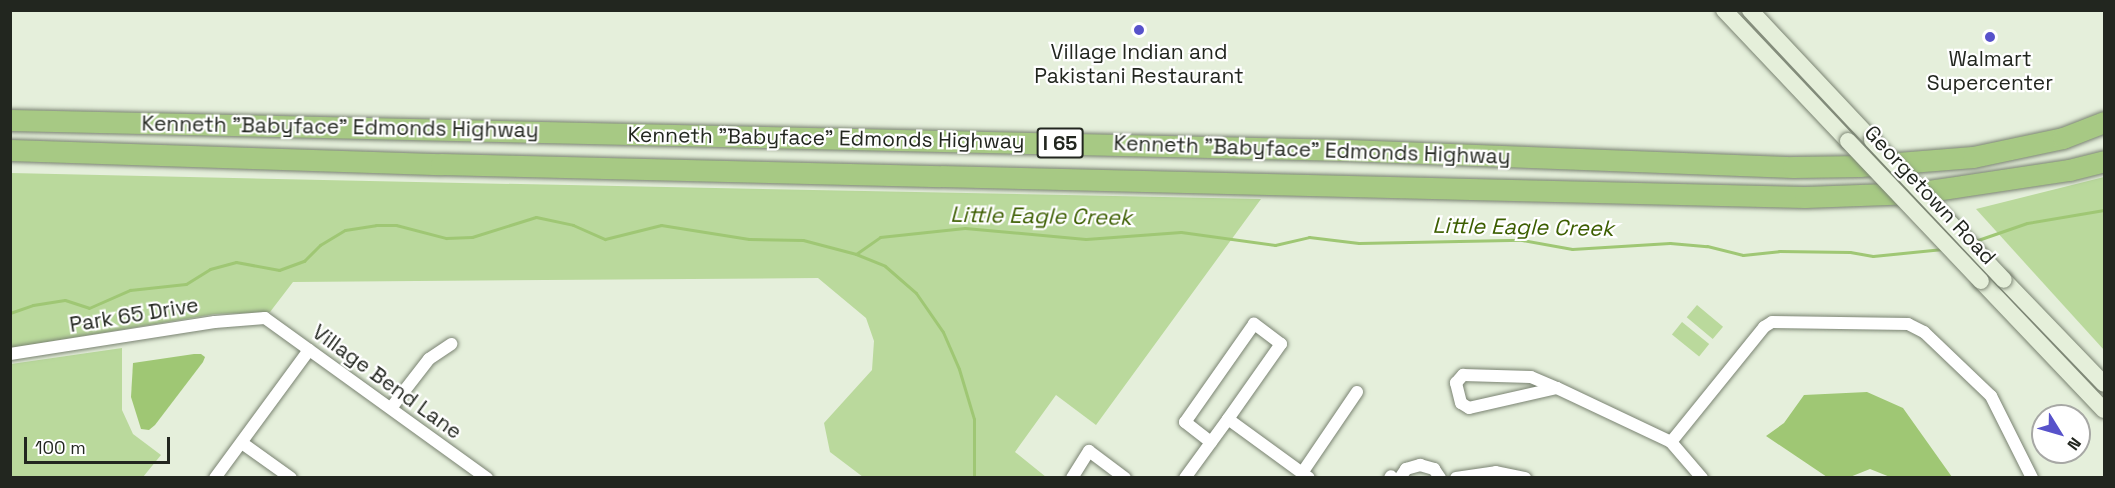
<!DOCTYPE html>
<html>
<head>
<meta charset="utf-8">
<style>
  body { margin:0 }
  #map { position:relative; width:2115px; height:488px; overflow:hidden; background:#e5efdb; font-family:"Space Grotesk",sans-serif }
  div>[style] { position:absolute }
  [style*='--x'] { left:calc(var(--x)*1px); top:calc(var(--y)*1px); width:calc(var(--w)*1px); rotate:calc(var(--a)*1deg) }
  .green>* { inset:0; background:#bad99c; transform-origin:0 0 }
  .water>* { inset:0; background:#9fc774 }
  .stream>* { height:3px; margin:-1.5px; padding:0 1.5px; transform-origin:1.5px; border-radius:1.5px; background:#9fc774 }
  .roads { filter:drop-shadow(0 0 2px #7a8372) drop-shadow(0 0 2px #7a8372) }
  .minor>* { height:12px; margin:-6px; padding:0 6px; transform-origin:6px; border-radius:6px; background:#fff }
  .secondary>* { height:16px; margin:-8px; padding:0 8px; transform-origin:8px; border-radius:8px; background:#e5efda }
  .motorway>* { height:21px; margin:-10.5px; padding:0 10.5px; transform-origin:10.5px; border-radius:10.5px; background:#a7c984 }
  .bridges { filter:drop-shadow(0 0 2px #7a8372) drop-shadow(0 0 2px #7a8372) }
  .secondary-bridge>* { height:16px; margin:-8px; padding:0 8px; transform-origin:8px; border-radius:8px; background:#e5efda }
  .dots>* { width:16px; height:16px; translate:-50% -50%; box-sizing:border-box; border:3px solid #fff; border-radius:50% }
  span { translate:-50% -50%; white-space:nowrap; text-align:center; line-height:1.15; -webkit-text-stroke:4.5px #fff; paint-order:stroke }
  .shield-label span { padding:2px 4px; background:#fff; border:2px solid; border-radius:4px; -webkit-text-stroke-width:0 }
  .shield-label { font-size:20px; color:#22261f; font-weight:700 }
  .poi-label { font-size:21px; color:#22261f }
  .street-label { font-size:21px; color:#22261f }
  .water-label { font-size:22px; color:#3c5e00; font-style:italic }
  .frame { position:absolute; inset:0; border:12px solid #22261f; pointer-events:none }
  .north { position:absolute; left:2031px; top:404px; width:60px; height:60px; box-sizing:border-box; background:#fff; border:2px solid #a7a8a5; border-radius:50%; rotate:127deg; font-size:16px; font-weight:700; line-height:24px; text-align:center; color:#22261f }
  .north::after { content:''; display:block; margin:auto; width:21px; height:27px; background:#5752ca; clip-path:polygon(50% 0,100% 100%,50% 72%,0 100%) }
  .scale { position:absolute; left:24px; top:437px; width:146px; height:27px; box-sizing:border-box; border:3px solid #22261f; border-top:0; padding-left:8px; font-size:18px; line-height:21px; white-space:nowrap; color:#22261f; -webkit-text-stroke:4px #fff; paint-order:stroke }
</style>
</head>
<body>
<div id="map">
  <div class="green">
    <i style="clip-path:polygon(11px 173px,416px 182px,1261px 199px,1096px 425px,1056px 395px,1015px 452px,1046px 477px,863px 477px,830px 452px,824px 423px,872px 370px,874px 341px,866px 318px,818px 278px,293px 282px,270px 312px,215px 314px,11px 348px)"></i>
    <i style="clip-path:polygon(2104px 177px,2104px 350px,1976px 209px)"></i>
    <i style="left:1697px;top:305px;width:34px;height:16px;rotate:40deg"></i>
    <i style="left:1682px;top:322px;width:35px;height:16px;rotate:39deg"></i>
    <i style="clip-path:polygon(122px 348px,122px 410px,133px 434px,161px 455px,143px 477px,11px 477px,11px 364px)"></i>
  </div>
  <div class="water">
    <i style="clip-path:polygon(194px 354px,201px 354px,205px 357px,203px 362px,155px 425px,149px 430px,141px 429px,131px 397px,133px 363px)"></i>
    <i style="clip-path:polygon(1867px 392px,1903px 408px,1952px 477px,1890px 477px,1870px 469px,1850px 477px,1827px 477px,1766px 436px,1784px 423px,1804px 395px)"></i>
  </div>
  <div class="stream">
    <i style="--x:1975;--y:241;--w:55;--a:-19.1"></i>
    <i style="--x:2027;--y:223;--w:78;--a:-9.6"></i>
    <i style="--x:856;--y:254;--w:31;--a:22"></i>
    <i style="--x:885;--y:266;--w:41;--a:41.1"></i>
    <i style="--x:916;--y:293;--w:47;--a:55.3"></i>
    <i style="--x:943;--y:332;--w:40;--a:66.6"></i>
    <i style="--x:959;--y:369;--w:52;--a:73.3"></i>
    <i style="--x:974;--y:419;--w:59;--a:90"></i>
    <i style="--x:10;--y:313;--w:24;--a:-19"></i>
    <i style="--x:33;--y:305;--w:32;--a:-9"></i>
    <i style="--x:65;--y:300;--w:25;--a:18"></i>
    <i style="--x:89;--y:308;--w:45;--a:-23.7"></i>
    <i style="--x:130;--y:290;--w:56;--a:-6.1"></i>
    <i style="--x:186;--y:284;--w:28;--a:-32"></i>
    <i style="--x:210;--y:269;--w:27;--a:-15"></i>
    <i style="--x:236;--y:262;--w:44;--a:10.5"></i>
    <i style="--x:279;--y:270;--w:27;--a:-20"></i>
    <i style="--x:304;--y:261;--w:23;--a:-45"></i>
    <i style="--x:320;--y:245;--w:29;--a:-31"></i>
    <i style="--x:345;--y:230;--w:31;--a:-9"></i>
    <i style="--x:376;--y:225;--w:20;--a:0"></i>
    <i style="--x:396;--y:225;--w:52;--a:14.6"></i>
    <i style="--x:446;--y:238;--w:26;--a:-2"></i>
    <i style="--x:472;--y:237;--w:67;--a:-17.4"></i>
    <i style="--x:536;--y:217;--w:38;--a:12"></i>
    <i style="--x:573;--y:225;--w:35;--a:24"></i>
    <i style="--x:605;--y:239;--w:58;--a:-14"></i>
    <i style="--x:661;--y:225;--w:89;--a:9"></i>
    <i style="--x:749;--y:239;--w:54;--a:1.1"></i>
    <i style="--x:803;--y:240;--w:55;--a:14.8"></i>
    <i style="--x:856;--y:254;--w:29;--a:-35"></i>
    <i style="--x:880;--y:237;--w:85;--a:-6"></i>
    <i style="--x:965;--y:228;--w:121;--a:5.2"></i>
    <i style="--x:1086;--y:239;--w:95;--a:-4.2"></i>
    <i style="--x:1181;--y:232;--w:95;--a:7.9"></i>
    <i style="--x:1275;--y:245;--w:35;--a:-13"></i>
    <i style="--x:1309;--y:237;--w:50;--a:6.8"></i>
    <i style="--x:1359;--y:243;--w:163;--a:-1.1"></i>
    <i style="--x:1522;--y:240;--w:51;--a:10.2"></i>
    <i style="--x:1572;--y:249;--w:98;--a:-3.5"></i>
    <i style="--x:1670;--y:243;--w:37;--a:5"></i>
    <i style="--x:1707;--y:246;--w:37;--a:14"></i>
    <i style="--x:1743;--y:255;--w:36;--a:-6"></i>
    <i style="--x:1779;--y:251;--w:71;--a:0.8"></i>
    <i style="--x:1850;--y:252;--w:23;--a:10"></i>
    <i style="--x:1873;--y:256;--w:70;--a:-5.7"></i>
  </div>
  <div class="roads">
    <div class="minor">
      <i style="--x:10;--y:354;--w:207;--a:-8.9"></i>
      <i style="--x:215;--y:322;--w:50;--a:-4.6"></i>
      <i style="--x:265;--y:318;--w:274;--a:35.8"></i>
      <i style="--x:1463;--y:375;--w:68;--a:1.7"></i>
      <i style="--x:1531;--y:377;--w:28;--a:23"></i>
      <i style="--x:1557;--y:388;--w:90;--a:167.2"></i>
      <i style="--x:1469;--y:408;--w:9;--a:-148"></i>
      <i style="--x:1461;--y:403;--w:21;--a:-104"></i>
      <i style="--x:1456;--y:383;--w:11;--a:-49"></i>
      <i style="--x:1557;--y:388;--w:126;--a:25.3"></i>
      <i style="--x:1671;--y:442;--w:48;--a:49.3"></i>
      <i style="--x:391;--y:408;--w:62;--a:-52.2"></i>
      <i style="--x:429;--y:359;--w:27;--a:-34"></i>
      <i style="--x:1228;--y:419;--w:100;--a:36.1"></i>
      <i style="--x:1671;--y:442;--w:148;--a:-51"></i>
      <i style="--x:1764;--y:327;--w:9;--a:-32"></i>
      <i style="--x:1772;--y:322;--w:136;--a:0.8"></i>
      <i style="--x:1908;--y:324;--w:18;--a:27"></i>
      <i style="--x:1924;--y:332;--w:93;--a:43.7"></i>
      <i style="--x:1991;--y:396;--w:92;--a:63.4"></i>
      <i style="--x:242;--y:443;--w:60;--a:35.5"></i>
      <i style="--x:1302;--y:473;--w:98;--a:-55.8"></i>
      <i style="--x:215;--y:478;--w:159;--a:-53.7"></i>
      <i style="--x:1072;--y:478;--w:32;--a:-58"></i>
      <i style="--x:1089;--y:451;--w:45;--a:36.9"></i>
      <i style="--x:1185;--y:478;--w:73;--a:-53.9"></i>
      <i style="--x:1228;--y:419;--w:92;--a:-54.8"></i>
      <i style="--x:1281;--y:344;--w:34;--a:-143"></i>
      <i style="--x:1254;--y:324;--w:120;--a:125.1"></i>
      <i style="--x:1185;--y:422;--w:33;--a:38"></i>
      <i style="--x:1390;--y:478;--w:2;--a:-63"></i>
      <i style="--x:1400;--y:478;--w:11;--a:-56"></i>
      <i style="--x:1406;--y:469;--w:15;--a:-16"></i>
      <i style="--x:1420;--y:465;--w:15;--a:16"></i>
      <i style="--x:1434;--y:469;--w:11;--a:56"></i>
      <i style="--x:1456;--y:478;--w:40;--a:-8.5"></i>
      <i style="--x:1496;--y:472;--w:30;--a:12"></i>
    </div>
    <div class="secondary">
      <i style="--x:1724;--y:10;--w:180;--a:46.6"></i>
      <i style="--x:1750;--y:10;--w:178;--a:46.8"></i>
      <i style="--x:2004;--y:280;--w:144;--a:46.1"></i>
      <i style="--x:1981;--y:281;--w:178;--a:46.4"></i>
    </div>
    <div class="motorway">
      <i style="--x:10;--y:120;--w:1337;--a:1.29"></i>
      <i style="--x:1347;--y:150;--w:446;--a:2.2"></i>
      <i style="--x:1793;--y:167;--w:67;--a:-0.9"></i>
      <i style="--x:1860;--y:166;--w:113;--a:-4.6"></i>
      <i style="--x:1973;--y:157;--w:92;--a:-11.9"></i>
      <i style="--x:2063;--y:138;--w:44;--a:-21.3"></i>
      <i style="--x:10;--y:150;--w:431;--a:1.9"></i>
      <i style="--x:441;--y:164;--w:1364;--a:1.39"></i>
      <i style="--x:1805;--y:197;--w:110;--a:-2.1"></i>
      <i style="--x:1915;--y:193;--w:156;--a:-8.5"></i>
      <i style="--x:2069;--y:170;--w:36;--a:-14"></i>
    </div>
  </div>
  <div class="bridges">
    <div class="secondary-bridge">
      <i style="--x:1872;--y:140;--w:192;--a:46.7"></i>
      <i style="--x:1848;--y:141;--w:193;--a:46.5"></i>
    </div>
  </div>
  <div class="dots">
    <i style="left:1139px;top:30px;background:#5752ca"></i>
    <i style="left:1990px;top:37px;background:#5752ca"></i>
  </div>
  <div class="shield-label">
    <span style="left:1060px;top:143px">I 65</span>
  </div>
  <div class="poi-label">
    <span style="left:1139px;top:64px">Village Indian and<br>Pakistani Restaurant</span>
    <span style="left:1990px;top:71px">Walmart<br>Supercenter</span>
  </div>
  <div class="street-label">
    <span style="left:340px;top:127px;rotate:1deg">Kenneth "Babyface" Edmonds Highway</span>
    <span style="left:826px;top:138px;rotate:1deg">Kenneth "Babyface" Edmonds Highway</span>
    <span style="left:1312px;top:150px;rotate:2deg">Kenneth "Babyface" Edmonds Highway</span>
    <span style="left:1930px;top:195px;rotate:47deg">Georgetown Road</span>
    <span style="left:134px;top:315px;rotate:-9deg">Park 65 Drive</span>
    <span style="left:387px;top:382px;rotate:36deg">Village Bend Lane</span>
  </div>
  <div class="water-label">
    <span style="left:1041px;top:216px;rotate:1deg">Little Eagle Creek</span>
    <span style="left:1523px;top:227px;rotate:1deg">Little Eagle Creek</span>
  </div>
  <div class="frame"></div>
  <div class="north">N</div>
  <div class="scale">100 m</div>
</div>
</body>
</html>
